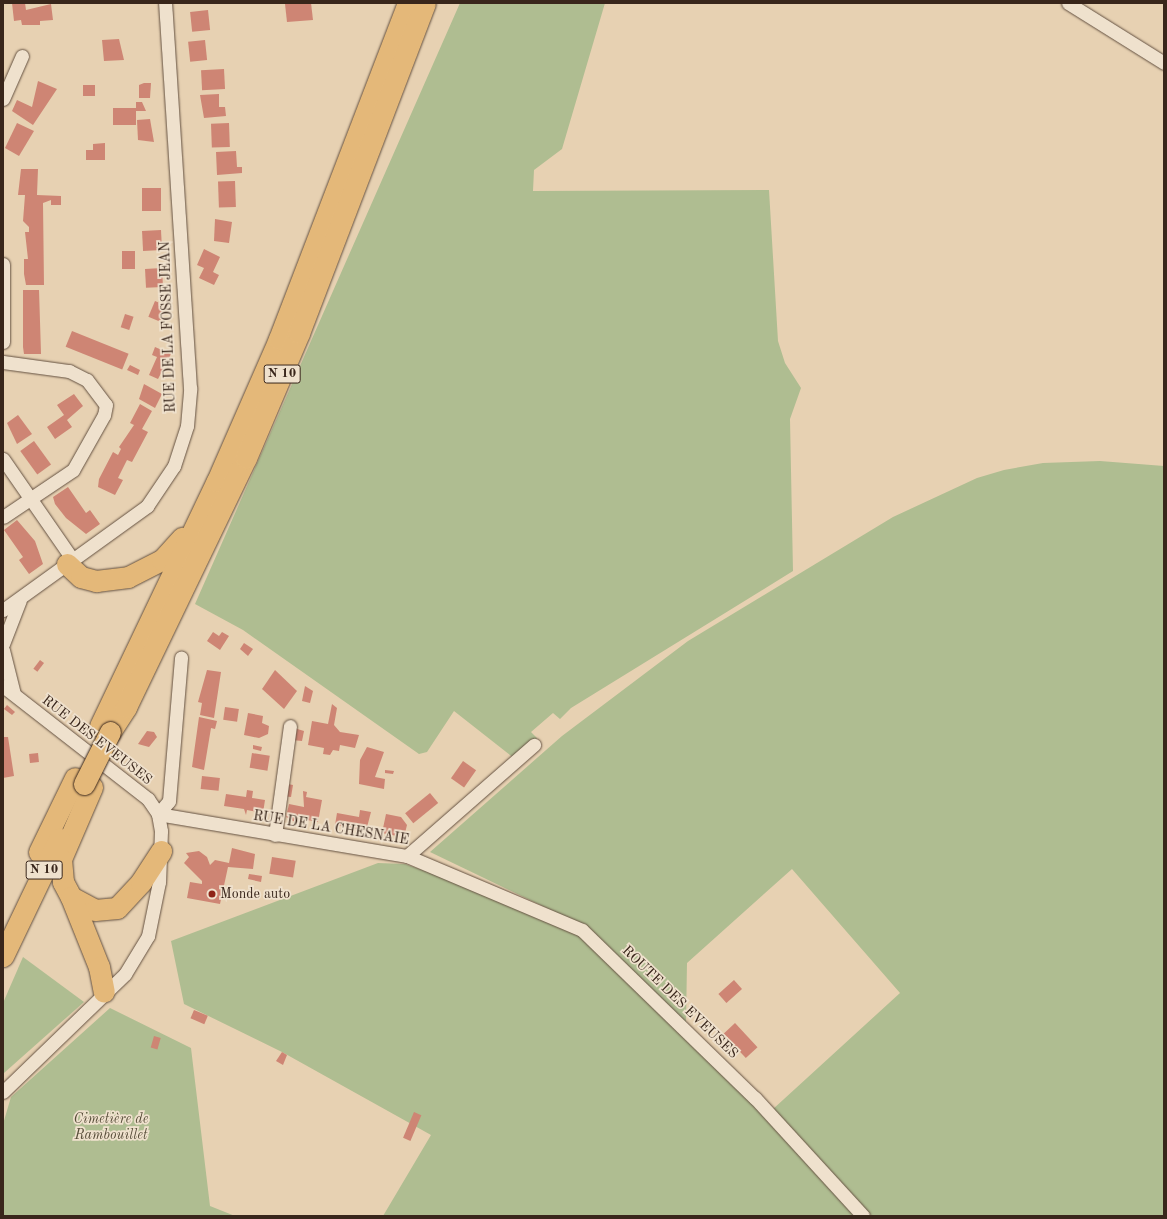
<!DOCTYPE html>
<html>
<head>
<meta charset="utf-8">
<style>
  body { margin:0 }
  #map { position:relative; width:1167px; height:1219px; overflow:hidden; background:#e7d1b2; font-family:"Old Standard TT",serif }
  div>[style] { position:absolute }
  [style*='--x'] { left:calc(var(--x)*1px); top:calc(var(--y)*1px); width:calc(var(--w)*1px); rotate:calc(var(--a)*1deg) }
  .green>* { inset:0; background:#afbd91 }
  .building>* { inset:0; background:#ce8574; transform-origin:0 0 }
  .roads { filter:drop-shadow(0 0 1px #645141) drop-shadow(0 0 1px #645141) }
  .minor>* { height:13px; margin:-6.5px; padding:0 6.5px; transform-origin:6.5px; border-radius:6.5px; background:#efe1cd }
  .primary>* { height:21px; margin:-10.5px; padding:0 10.5px; transform-origin:10.5px; border-radius:10.5px; background:#e4b879 }
  .bridges { filter:drop-shadow(0 0 1px #39261b) drop-shadow(0 0 1px #39261b) }
  .primary-bridge>* { height:21px; margin:-10.5px; padding:0 10.5px; transform-origin:10.5px; border-radius:10.5px; background:#e4b879 }
  .dots>* { width:11px; height:11px; translate:-50% -50%; box-sizing:border-box; border:2px solid #efe1cd; border-radius:50% }
  span { translate:-50% -50%; white-space:nowrap; text-align:center; line-height:1.15; -webkit-text-stroke:3.5px #efe1cd; paint-order:stroke }
  .shield-label span { padding:1px 3px; background:#efe1cd; border:1px solid; border-radius:3px; -webkit-text-stroke-width:0 }
  .shield-label { font-size:13px; color:#39261b; font-weight:700 }
  .street-label { font-size:14px; color:#39261b }
  .poi-label { font-size:14px; color:#39261b }
  .left { translate:0 -50%; text-align:left }
  .park-label { font-size:14px; color:#564c38; font-style:italic }
  .frame { position:absolute; inset:0; border:4px solid #39261b; pointer-events:none }
</style>
</head>
<body>
<div id="map">
  <div class="green">
    <i style="clip-path:polygon(460px 3px,605px 3px,562px 149px,534px 170px,533px 191px,769px 190px,778px 341px,785px 363px,801px 388px,790px 419px,793px 571px,571px 708px,560px 719px,553px 713px,531px 732px,537px 738px,515px 759px,454px 711px,427px 752px,419px 754px,243px 630px,195px 604px)"></i>
    <i style="clip-path:polygon(evenodd,1100px 461px,1164px 466px,1164px 1216px,383px 1216px,431px 1135px,282px 1052px,184px 1004px,171px 941px,378px 863px,405px 864px,586px 927px,430px 852px,562px 736px,688px 641px,893px 517px,977px 478px,1004px 470px,1043px 463px,1100px 461px,792px 869px,900px 993px,772px 1110px,686px 1023px,687px 963px,792px 869px)"></i>
    <i style="clip-path:polygon(23px 957px,84px 1002px,4px 1073px,3px 1003px)"></i>
    <i style="clip-path:polygon(110px 1008px,191px 1048px,210px 1206px,235px 1216px,3px 1216px,3px 1124px,11px 1097px)"></i>
  </div>
  <div class="building">
    <i style="clip-path:polygon(12px 3px,25px 3px,26px 10px,51px 4px,53px 20px,40px 21px,40px 25px,22px 25px,21px 20px,14px 21px)"></i>
    <i style="clip-path:polygon(294px 3px,311px 3px,313px 20px,287px 22px,285px 4px)"></i>
    <i style="left:208px;top:10px;width:20px;height:18px;rotate:84deg"></i>
    <i style="clip-path:polygon(119px 39px,124px 60px,104px 61px,102px 40px)"></i>
    <i style="left:205px;top:40px;width:20px;height:17px;rotate:84deg"></i>
    <i style="left:224px;top:69px;width:20px;height:23px;rotate:87deg"></i>
    <i style="clip-path:polygon(38px 81px,57px 89px,33px 125px,12px 111px,17px 100px,32px 107px)"></i>
    <i style="clip-path:polygon(144px 83px,151px 83px,150px 98px,139px 98px,139px 85px)"></i>
    <i style="left:83px;top:85px;width:12px;height:11px"></i>
    <i style="clip-path:polygon(219px 94px,219px 107px,225px 107px,226px 116px,204px 118px,200px 95px)"></i>
    <i style="clip-path:polygon(136px 102px,142px 102px,146px 111px,136px 111px,136px 125px,113px 125px,113px 108px,136px 108px)"></i>
    <i style="clip-path:polygon(150px 119px,154px 142px,138px 140px,137px 120px)"></i>
    <i style="clip-path:polygon(17px 123px,34px 131px,19px 156px,5px 148px)"></i>
    <i style="left:229px;top:123px;width:24px;height:18px;rotate:88deg"></i>
    <i style="clip-path:polygon(105px 143px,105px 160px,86px 160px,86px 150px,93px 150px,93px 144px)"></i>
    <i style="clip-path:polygon(236px 151px,237px 167px,242px 167px,242px 173px,217px 175px,216px 152px)"></i>
    <i style="clip-path:polygon(21px 169px,38px 169px,37px 195px,61px 196px,61px 205px,51px 205px,51px 200px,43px 203px,44px 285px,26px 285px,24px 274px,24px 259px,28px 259px,25px 232px,29px 232px,29px 227px,23px 221px,25px 195px,18px 195px)"></i>
    <i style="left:235px;top:181px;width:26px;height:17px;rotate:88deg"></i>
    <i style="left:161px;top:188px;width:23px;height:19px;rotate:90deg"></i>
    <i style="clip-path:polygon(215px 219px,232px 222px,229px 243px,214px 241px)"></i>
    <i style="left:161px;top:230px;width:20px;height:19px;rotate:87deg"></i>
    <i style="clip-path:polygon(204px 249px,220px 257px,213px 272px,219px 275px,214px 285px,199px 278px,204px 268px,197px 265px)"></i>
    <i style="left:122px;top:251px;width:13px;height:18px"></i>
    <i style="left:162px;top:268px;width:19px;height:17px;rotate:87deg"></i>
    <i style="clip-path:polygon(23px 290px,39px 290px,41px 354px,24px 354px,23px 347px)"></i>
    <i style="left:155px;top:301px;width:13px;height:17px;rotate:23deg"></i>
    <i style="left:125px;top:314px;width:9px;height:14px;rotate:18deg"></i>
    <i style="left:72px;top:331px;width:61px;height:17px;rotate:22deg"></i>
    <i style="clip-path:polygon(155px 347px,171px 354px,158px 379px,149px 375px,157px 357px,152px 355px)"></i>
    <i style="clip-path:polygon(130px 365px,140px 370px,138px 375px,127px 370px)"></i>
    <i style="clip-path:polygon(144px 384px,162px 394px,155px 408px,139px 399px)"></i>
    <i style="clip-path:polygon(74px 394px,83px 406px,67px 420px,72px 427px,55px 439px,47px 427px,64px 415px,57px 405px)"></i>
    <i style="clip-path:polygon(140px 404px,152px 411px,142px 429px,148px 432px,132px 462px,127px 460px,118px 478px,123px 480px,115px 495px,98px 487px,99px 479px,113px 452px,118px 455px,121px 449px,119px 447px,134px 425px,130px 423px)"></i>
    <i style="clip-path:polygon(18px 415px,32px 434px,17px 444px,7px 423px)"></i>
    <i style="left:34px;top:441px;width:29px;height:17px;rotate:54deg"></i>
    <i style="clip-path:polygon(68px 487px,86px 513px,90px 510px,100px 524px,86px 534px,66px 518px,55px 504px,53px 497px)"></i>
    <i style="clip-path:polygon(17px 520px,35px 541px,43px 564px,29px 574px,19px 560px,23px 557px,4px 530px)"></i>
    <i style="clip-path:polygon(213px 632px,219px 636px,222px 632px,229px 636px,220px 650px,207px 641px)"></i>
    <i style="clip-path:polygon(244px 643px,253px 649px,248px 656px,240px 649px)"></i>
    <i style="left:40px;top:660px;width:5px;height:11px;rotate:37deg"></i>
    <i style="clip-path:polygon(207px 670px,221px 672px,214px 718px,200px 715px,202px 703px,198px 702px)"></i>
    <i style="clip-path:polygon(275px 670px,297px 691px,284px 709px,262px 689px)"></i>
    <i style="clip-path:polygon(305px 686px,313px 691px,310px 703px,302px 701px)"></i>
    <i style="clip-path:polygon(332px 704px,337px 708px,334px 725px,340px 732px,359px 735px,355px 748px,340px 745px,339px 751px,333px 750px,330px 755px,323px 754px,324px 748px,308px 745px,312px 721px,328px 724px)"></i>
    <i style="clip-path:polygon(7px 705px,15px 712px,12px 715px,4px 709px)"></i>
    <i style="left:225px;top:707px;width:14px;height:13px;rotate:8deg"></i>
    <i style="clip-path:polygon(248px 713px,263px 716px,262px 723px,269px 726px,268px 734px,259px 738px,244px 735px)"></i>
    <i style="clip-path:polygon(199px 717px,217px 721px,215px 729px,211px 728px,204px 770px,192px 767px)"></i>
    <i style="clip-path:polygon(294px 728px,304px 731px,302px 741px,292px 740px)"></i>
    <i style="clip-path:polygon(147px 731px,154px 732px,157px 737px,149px 747px,138px 744px)"></i>
    <i style="clip-path:polygon(3px 737px,8px 737px,14px 776px,3px 778px)"></i>
    <i style="clip-path:polygon(253px 745px,262px 747px,261px 751px,253px 749px)"></i>
    <i style="clip-path:polygon(367px 747px,384px 752px,375px 777px,385px 779px,384px 789px,359px 784px,360px 760px)"></i>
    <i style="left:38px;top:753px;width:9px;height:9px;rotate:84deg"></i>
    <i style="left:252px;top:753px;width:18px;height:15px;rotate:9deg"></i>
    <i style="left:463px;top:761px;width:16px;height:21px;rotate:35deg"></i>
    <i style="clip-path:polygon(385px 770px,394px 771px,393px 774px,385px 773px)"></i>
    <i style="left:202px;top:776px;width:18px;height:13px;rotate:6deg"></i>
    <i style="clip-path:polygon(288px 784px,293px 785px,291px 797px,281px 796px)"></i>
    <i style="clip-path:polygon(247px 790px,253px 791px,252px 798px,265px 800px,263px 813px,247px 810px,246px 815px,244px 809px,224px 806px,226px 794px,246px 797px)"></i>
    <i style="clip-path:polygon(303px 791px,307px 792px,306px 797px,322px 800px,318px 822px,296px 818px,295px 822px,286px 817px,289px 804px,304px 807px)"></i>
    <i style="left:430px;top:793px;width:13px;height:32px;rotate:51deg"></i>
    <i style="clip-path:polygon(360px 810px,371px 812px,366px 831px,335px 825px,337px 813px,359px 817px)"></i>
    <i style="clip-path:polygon(386px 814px,401px 817px,407px 825px,405px 833px,398px 831px,397px 836px,382px 833px)"></i>
    <i style="clip-path:polygon(232px 848px,255px 854px,253px 869px,228px 867px,220px 904px,187px 898px,190px 882px,202px 884px,202px 881px,184px 863px,189px 857px,186px 853px,199px 851px,207px 857px,210px 865px,215px 860px,229px 863px)"></i>
    <i style="left:272px;top:857px;width:24px;height:17px;rotate:9deg"></i>
    <i style="clip-path:polygon(249px 874px,262px 876px,261px 882px,248px 879px)"></i>
    <i style="left:734px;top:980px;width:12px;height:21px;rotate:48deg"></i>
    <i style="left:194px;top:1010px;width:15px;height:9px;rotate:23deg"></i>
    <i style="left:735px;top:1023px;width:33px;height:16px;rotate:47deg"></i>
    <i style="left:154px;top:1036px;width:7px;height:12px;rotate:16deg"></i>
    <i style="clip-path:polygon(282px 1052px,287px 1055px,283px 1065px,276px 1061px)"></i>
    <i style="left:414px;top:1112px;width:8px;height:28px;rotate:23deg"></i>
  </div>
  <div class="roads">
    <div class="minor">
      <i style="--x:1068;--y:3;--w:113;--a:32"></i>
      <i style="--x:3;--y:99;--w:47;--a:-66.2"></i>
      <i style="--x:3;--y:264;--w:78;--a:90"></i>
      <i style="--x:3;--y:362;--w:67;--a:7.8"></i>
      <i style="--x:69;--y:371;--w:20;--a:27"></i>
      <i style="--x:87;--y:380;--w:31;--a:53"></i>
      <i style="--x:106;--y:405;--w:10;--a:101"></i>
      <i style="--x:104;--y:415;--w:63;--a:119.4"></i>
      <i style="--x:73;--y:470;--w:84;--a:146.1"></i>
      <i style="--x:3;--y:459;--w:123;--a:55.3"></i>
      <i style="--x:3;--y:610;--w:178;--a:-35.8"></i>
      <i style="--x:147;--y:506;--w:48;--a:-56"></i>
      <i style="--x:174;--y:466;--w:42;--a:-72"></i>
      <i style="--x:187;--y:426;--w:38;--a:-85"></i>
      <i style="--x:190;--y:388;--w:386;--a:-93.7"></i>
      <i style="--x:3;--y:644;--w:47;--a:-68.9"></i>
      <i style="--x:3;--y:650;--w:45;--a:76"></i>
      <i style="--x:3;--y:686;--w:184;--a:37.9"></i>
      <i style="--x:148;--y:799;--w:18;--a:56"></i>
      <i style="--x:158;--y:814;--w:17;--a:80"></i>
      <i style="--x:161;--y:831;--w:51;--a:92.2"></i>
      <i style="--x:159;--y:882;--w:55;--a:101.5"></i>
      <i style="--x:148;--y:936;--w:44;--a:121.2"></i>
      <i style="--x:125;--y:974;--w:170;--a:136"></i>
      <i style="--x:158;--y:814;--w:253;--a:9.6"></i>
      <i style="--x:407;--y:856;--w:190;--a:22.9"></i>
      <i style="--x:582;--y:930;--w:241;--a:44.2"></i>
      <i style="--x:755;--y:1098;--w:160;--a:47.5"></i>
      <i style="--x:158;--y:814;--w:17;--a:-50"></i>
      <i style="--x:169;--y:801;--w:144;--a:-85.2"></i>
      <i style="--x:275;--y:835;--w:110;--a:-82.2"></i>
      <i style="--x:407;--y:856;--w:169;--a:-41.2"></i>
    </div>
    <div class="primary">
      <i style="--x:67;--y:564;--w:19;--a:43"></i>
      <i style="--x:81;--y:577;--w:16;--a:15"></i>
      <i style="--x:96;--y:581;--w:32;--a:-7"></i>
      <i style="--x:128;--y:577;--w:38;--a:-27"></i>
      <i style="--x:162;--y:560;--w:30;--a:-48"></i>
      <i style="--x:100;--y:726;--w:272;--a:-64.5"></i>
      <i style="--x:217;--y:481;--w:155;--a:-66.4"></i>
      <i style="--x:279;--y:339;--w:360;--a:-69"></i>
      <i style="--x:110;--y:732;--w:30;--a:-57"></i>
      <i style="--x:126;--y:707;--w:276;--a:-64.3"></i>
      <i style="--x:246;--y:458;--w:136;--a:-67"></i>
      <i style="--x:299;--y:333;--w:353;--a:-69.1"></i>
      <i style="--x:92;--y:787;--w:78;--a:113.3"></i>
      <i style="--x:61;--y:859;--w:23;--a:85"></i>
      <i style="--x:63;--y:882;--w:17;--a:62"></i>
      <i style="--x:71;--y:897;--w:27;--a:28"></i>
      <i style="--x:95;--y:910;--w:22;--a:-5"></i>
      <i style="--x:117;--y:908;--w:35;--a:-47"></i>
      <i style="--x:141;--y:882;--w:37;--a:-57"></i>
      <i style="--x:39;--y:852;--w:82;--a:-64.1"></i>
      <i style="--x:71;--y:897;--w:75;--a:68.2"></i>
      <i style="--x:99;--y:967;--w:25;--a:79"></i>
      <i style="--x:3;--y:956;--w:130;--a:-64.4"></i>
    </div>
  </div>
  <div class="bridges">
    <div class="primary-bridge">
      <i style="--x:84;--y:784;--w:58;--a:-63.4"></i>
    </div>
  </div>
  <div class="dots">
    <i style="left:212px;top:894px;background:#8f2418"></i>
  </div>
  <div class="shield-label">
    <span style="left:282px;top:374px">N 10</span>
    <span style="left:44px;top:870px">N 10</span>
  </div>
  <div class="street-label">
    <span style="left:168px;top:327px;rotate:-92deg">RUE DE LA FOSSE JEAN</span>
    <span style="left:97px;top:740px;rotate:38deg">RUE DES EVEUSES</span>
    <span style="left:331px;top:828px;rotate:9deg">RUE DE LA CHESNAIE</span>
    <span style="left:680px;top:1002px;rotate:44deg">ROUTE DES EVEUSES</span>
  </div>
  <div class="poi-label">
    <span class="left" style="left:220px;top:894px">Monde auto</span>
  </div>
  <div class="park-label">
    <span style="left:111px;top:1127px">Cimetière de<br>Rambouillet</span>
  </div>
  <div class="frame"></div>
</div>
</body>
</html>
